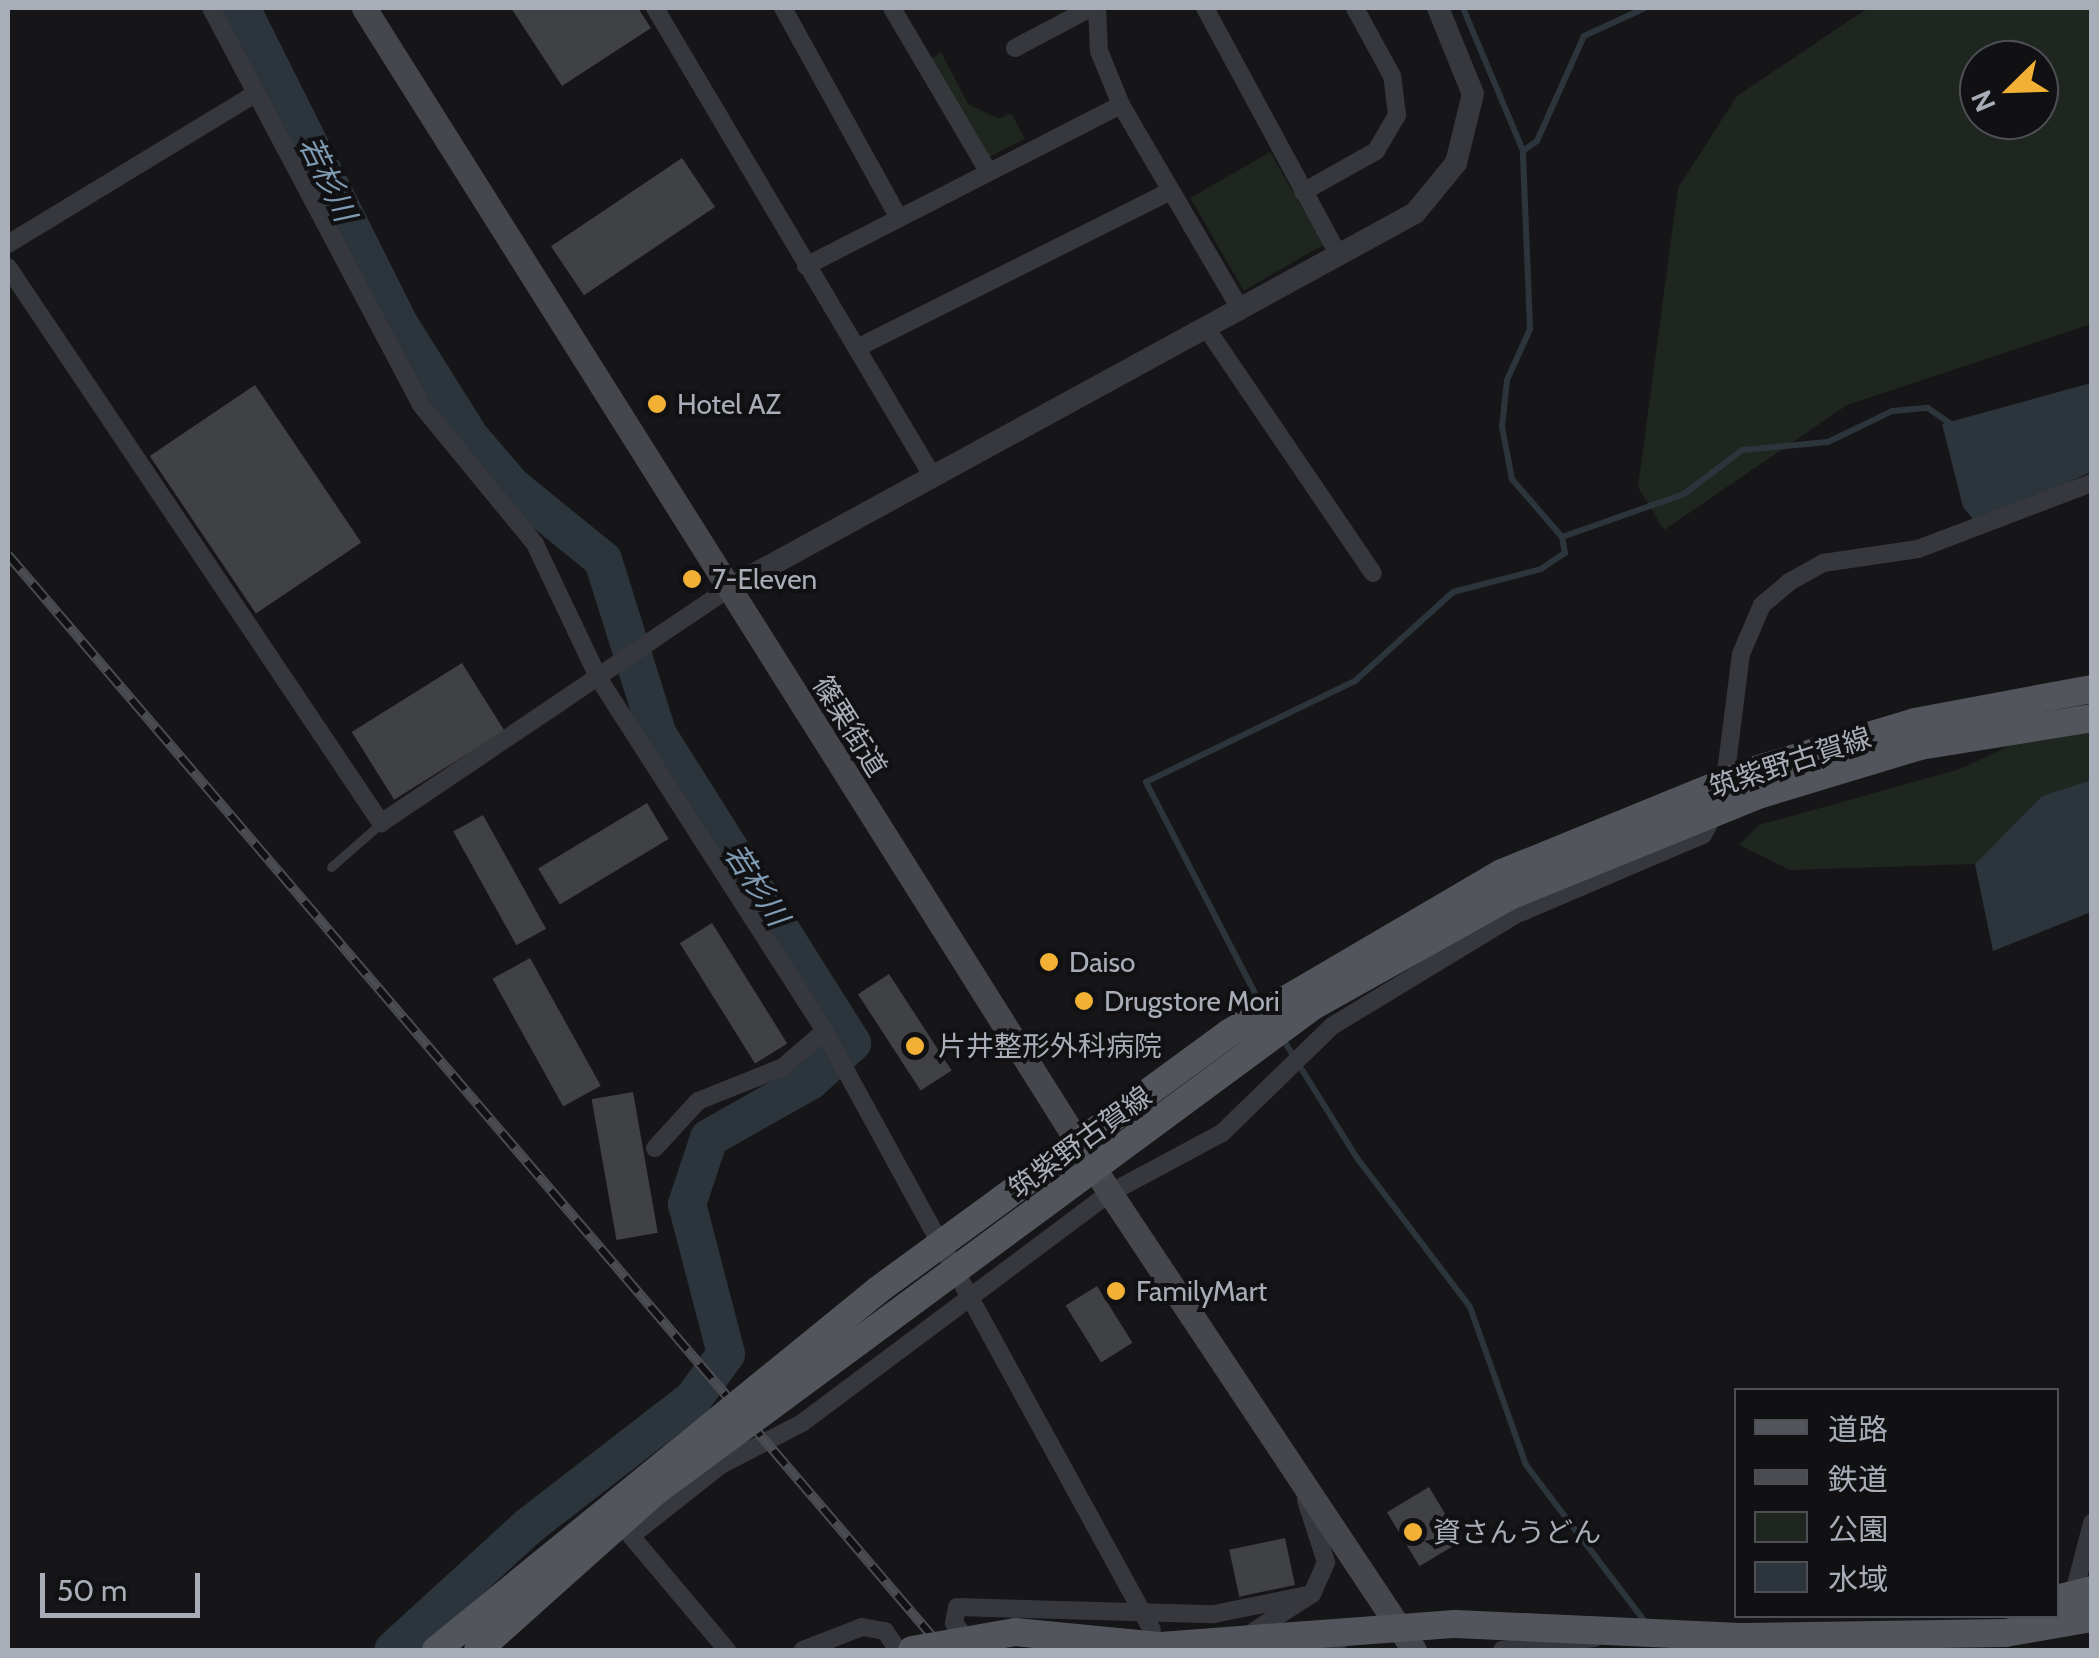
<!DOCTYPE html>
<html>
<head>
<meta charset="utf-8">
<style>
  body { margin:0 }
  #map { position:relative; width:2099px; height:1658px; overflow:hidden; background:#161618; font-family:Cabin,"Noto Sans JP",sans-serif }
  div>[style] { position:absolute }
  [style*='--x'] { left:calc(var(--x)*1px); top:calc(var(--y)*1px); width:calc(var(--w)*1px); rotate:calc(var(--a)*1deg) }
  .green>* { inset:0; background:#1e261f; transform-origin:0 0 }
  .water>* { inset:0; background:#2c353c }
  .stream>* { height:6px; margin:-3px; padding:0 3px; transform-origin:3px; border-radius:3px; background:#2c353c }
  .river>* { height:38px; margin:-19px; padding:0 19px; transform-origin:19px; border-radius:19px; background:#2c353c }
  .building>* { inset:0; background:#404145; transform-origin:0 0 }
  .service>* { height:9px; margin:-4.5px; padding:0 4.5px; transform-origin:4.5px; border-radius:4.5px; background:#37383d }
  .minor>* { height:18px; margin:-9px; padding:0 9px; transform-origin:9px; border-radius:9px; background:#37383d }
  .tertiary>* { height:22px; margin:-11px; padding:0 11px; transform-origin:11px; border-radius:11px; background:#37383d }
  .secondary>* { height:25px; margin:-12.5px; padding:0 12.5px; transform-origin:12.5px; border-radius:12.5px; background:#45474d }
  .primary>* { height:28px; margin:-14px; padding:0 14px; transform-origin:14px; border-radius:14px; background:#53555c }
  .rail>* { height:10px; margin-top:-5px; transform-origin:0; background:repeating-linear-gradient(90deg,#111113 0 19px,#4a4c52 0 38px); box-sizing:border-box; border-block:2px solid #4a4c52 }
  .primary-bridge>* { height:28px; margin:-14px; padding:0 14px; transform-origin:14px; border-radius:14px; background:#53555c }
  .dots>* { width:28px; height:28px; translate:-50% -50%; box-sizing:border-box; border:5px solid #111113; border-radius:50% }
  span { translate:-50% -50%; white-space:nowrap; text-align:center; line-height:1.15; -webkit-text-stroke:8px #111113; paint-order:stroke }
  .poi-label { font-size:28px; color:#a8adb8 }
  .left { translate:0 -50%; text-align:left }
  .street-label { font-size:28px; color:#a8adb8 }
  .water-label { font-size:30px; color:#7f9bb3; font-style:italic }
  .frame { position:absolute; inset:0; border:10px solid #a8adb8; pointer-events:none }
  .legend { position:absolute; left:1734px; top:1388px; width:325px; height:230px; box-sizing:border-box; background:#111113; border:2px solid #4d4f55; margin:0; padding:12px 18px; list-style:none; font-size:30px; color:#a8adb8 }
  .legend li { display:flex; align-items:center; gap:20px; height:50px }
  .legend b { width:50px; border:2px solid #4d4f55 }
  .north { position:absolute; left:1959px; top:40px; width:100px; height:100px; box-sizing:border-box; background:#111113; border:2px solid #4d4f55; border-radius:50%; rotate:247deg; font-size:28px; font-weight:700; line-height:40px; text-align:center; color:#a8adb8 }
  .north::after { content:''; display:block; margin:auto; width:35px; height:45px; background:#f2b134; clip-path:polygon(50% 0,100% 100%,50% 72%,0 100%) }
  .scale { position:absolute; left:40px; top:1573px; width:160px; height:45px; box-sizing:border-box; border:5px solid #a8adb8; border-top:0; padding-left:12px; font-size:30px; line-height:35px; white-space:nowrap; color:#a8adb8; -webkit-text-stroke:8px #111113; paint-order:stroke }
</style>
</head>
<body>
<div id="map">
  <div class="green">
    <i style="clip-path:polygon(evenodd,1868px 8px,2091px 8px,2091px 324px,1847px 405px,1664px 530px,1638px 487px,1678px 188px,1737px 96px,1868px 8px,1979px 60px,2039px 60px,2039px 120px,1979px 120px,1979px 60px)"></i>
    <i style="clip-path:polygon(941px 52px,968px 104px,999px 119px,1011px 113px,1025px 139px,989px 157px,929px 61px)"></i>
    <i style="left:1270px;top:152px;width:107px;height:92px;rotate:60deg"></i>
    <i style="clip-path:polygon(2091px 724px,2091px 780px,2042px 796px,1975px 864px,1790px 870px,1739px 845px,1759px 825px,1960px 769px,2054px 725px)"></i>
  </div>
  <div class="water">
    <i style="clip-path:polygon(2091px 383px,2091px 472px,1977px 524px,1963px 507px,1942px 424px)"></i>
    <i style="clip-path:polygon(2091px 780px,2091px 912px,1993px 951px,1975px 864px,2042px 796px)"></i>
  </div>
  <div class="stream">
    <i style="--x:1463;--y:8;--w:155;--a:67.2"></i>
    <i style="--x:1562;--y:537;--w:129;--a:-19.4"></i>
    <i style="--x:1684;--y:494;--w:73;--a:-37.2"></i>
    <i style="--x:1742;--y:450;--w:86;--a:-5.3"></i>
    <i style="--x:1828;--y:442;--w:71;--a:-25.8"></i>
    <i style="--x:1892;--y:411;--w:36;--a:-5"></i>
    <i style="--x:1928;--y:408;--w:29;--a:35"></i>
    <i style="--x:1261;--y:1005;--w:251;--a:-117.3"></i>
    <i style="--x:1146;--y:782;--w:232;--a:-25.8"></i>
    <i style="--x:1355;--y:681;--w:132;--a:-42.2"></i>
    <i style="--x:1453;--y:592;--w:91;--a:-14.6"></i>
    <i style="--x:1541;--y:569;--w:29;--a:-34"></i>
    <i style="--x:1565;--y:553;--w:16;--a:-101"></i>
    <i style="--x:1562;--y:537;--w:77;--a:-130.8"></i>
    <i style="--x:1512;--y:479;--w:53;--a:-100.9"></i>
    <i style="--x:1502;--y:427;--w:47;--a:-83.9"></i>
    <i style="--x:1507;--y:380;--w:56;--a:-65.7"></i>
    <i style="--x:1530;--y:329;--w:178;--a:-92.3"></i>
    <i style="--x:1523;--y:151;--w:17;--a:-36"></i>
    <i style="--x:1537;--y:141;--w:115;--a:-65.9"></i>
    <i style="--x:1584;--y:36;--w:67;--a:-24.7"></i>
    <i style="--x:1281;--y:1036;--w:144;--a:58.1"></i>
    <i style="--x:1357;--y:1158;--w:187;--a:52.8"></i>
    <i style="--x:1470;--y:1307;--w:168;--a:70.5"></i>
    <i style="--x:1526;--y:1465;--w:197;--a:52.8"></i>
  </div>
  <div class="river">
    <i style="--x:241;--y:8;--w:357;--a:63.4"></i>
    <i style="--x:401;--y:327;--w:130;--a:57.9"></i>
    <i style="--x:470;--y:437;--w:65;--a:49.4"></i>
    <i style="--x:512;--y:486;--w:117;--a:39.1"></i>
    <i style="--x:603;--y:560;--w:183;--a:72.6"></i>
    <i style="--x:658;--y:735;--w:364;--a:57.8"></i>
    <i style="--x:852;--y:1043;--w:57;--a:137.9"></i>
    <i style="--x:810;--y:1081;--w:116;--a:150.6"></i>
    <i style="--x:709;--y:1138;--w:70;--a:108.4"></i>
    <i style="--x:687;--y:1204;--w:155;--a:75.4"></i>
    <i style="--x:726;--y:1354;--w:56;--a:126.3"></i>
    <i style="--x:693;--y:1399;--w:206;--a:142.3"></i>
    <i style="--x:530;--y:1525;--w:185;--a:137.6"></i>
  </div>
  <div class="building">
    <i style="clip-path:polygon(511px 8px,638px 8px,651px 28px,562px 86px)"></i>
    <i style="left:682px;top:158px;width:59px;height:158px;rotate:56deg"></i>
    <i style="left:255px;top:385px;width:190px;height:127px;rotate:56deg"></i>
    <i style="left:462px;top:663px;width:80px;height:130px;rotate:58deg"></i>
    <i style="left:647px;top:803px;width:42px;height:127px;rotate:59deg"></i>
    <i style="left:483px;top:815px;width:130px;height:34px;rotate:61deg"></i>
    <i style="left:712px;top:923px;width:142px;height:38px;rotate:58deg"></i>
    <i style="left:530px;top:958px;width:146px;height:43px;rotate:61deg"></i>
    <i style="left:889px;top:974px;width:115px;height:37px;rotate:57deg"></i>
    <i style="left:633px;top:1092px;width:143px;height:42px;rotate:80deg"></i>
    <i style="left:1097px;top:1286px;width:67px;height:37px;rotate:58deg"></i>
    <i style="left:1429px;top:1487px;width:63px;height:49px;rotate:59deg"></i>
    <i style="left:1285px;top:1538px;width:48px;height:57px;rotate:78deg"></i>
  </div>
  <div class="service">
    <i style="--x:331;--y:867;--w:67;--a:-41.3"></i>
  </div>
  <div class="minor">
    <i style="--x:211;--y:8;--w:449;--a:62.1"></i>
    <i style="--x:421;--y:405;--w:180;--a:50.6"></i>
    <i style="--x:535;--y:544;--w:149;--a:64.6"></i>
    <i style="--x:599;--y:679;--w:405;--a:57.3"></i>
    <i style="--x:818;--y:1020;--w:695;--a:61.3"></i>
    <i style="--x:655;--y:8;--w:545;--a:59.34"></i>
    <i style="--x:783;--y:8;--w:238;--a:61.1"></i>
    <i style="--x:892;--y:8;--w:189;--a:59.5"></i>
    <i style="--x:1097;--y:8;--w:43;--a:87.3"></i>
    <i style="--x:1099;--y:51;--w:58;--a:67.8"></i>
    <i style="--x:1121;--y:105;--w:238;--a:59.7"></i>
    <i style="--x:1205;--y:8;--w:282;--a:61.6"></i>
    <i style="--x:1015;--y:48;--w:86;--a:-27.8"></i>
    <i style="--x:1303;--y:192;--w:84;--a:-29.3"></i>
    <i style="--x:1376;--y:151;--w:42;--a:-59.7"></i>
    <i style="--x:1397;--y:115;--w:39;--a:-97"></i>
    <i style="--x:1392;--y:76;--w:77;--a:-118.6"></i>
    <i style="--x:8;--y:244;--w:290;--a:-31.3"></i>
    <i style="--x:806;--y:266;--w:354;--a:-27.1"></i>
    <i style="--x:8;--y:267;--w:670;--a:56.14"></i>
    <i style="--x:381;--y:823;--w:420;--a:-34"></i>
    <i style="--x:1207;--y:329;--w:295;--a:55.8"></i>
    <i style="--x:857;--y:348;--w:351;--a:-26.6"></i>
    <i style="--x:1724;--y:788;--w:135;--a:-82.8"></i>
    <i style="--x:1741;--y:654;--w:53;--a:-66.8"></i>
    <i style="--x:1762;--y:605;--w:35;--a:-40"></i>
    <i style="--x:1789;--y:582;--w:39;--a:-29"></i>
    <i style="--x:1823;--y:563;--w:96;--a:-8.4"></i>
    <i style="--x:1918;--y:549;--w:186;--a:-20.8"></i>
    <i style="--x:655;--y:1148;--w:64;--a:-47.5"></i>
    <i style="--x:698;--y:1101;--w:92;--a:-21.8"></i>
    <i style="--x:783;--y:1067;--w:55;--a:-40.6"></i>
    <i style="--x:2072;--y:1600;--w:80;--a:-75.4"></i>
    <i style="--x:1254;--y:1631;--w:69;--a:-32.5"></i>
    <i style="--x:971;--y:1646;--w:29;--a:-126"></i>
    <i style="--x:954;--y:1623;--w:16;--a:-79"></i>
    <i style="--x:957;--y:1607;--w:257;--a:1.6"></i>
    <i style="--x:1214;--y:1614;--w:100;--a:-11.5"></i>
    <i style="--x:1312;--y:1594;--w:35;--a:-66"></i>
    <i style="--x:1326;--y:1562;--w:65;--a:-107.9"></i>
    <i style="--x:727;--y:1650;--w:149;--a:-130.1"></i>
    <i style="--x:631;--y:1536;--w:115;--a:-38.3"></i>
    <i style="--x:721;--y:1465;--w:91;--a:-27.4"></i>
    <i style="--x:802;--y:1423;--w:384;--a:-36.8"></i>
    <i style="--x:1110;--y:1193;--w:127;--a:-28.2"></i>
    <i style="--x:1222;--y:1133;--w:153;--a:-44.2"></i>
    <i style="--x:1332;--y:1026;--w:214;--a:-31.2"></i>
    <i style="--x:1515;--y:915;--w:204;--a:-23.1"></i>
    <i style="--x:1703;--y:835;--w:26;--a:-62"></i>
    <i style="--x:803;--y:1650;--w:63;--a:-21.3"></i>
    <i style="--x:862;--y:1627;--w:23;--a:10"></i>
    <i style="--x:885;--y:1631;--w:23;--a:56"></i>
    <i style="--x:1325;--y:1650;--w:30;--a:-33"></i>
    <i style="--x:1502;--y:1650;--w:93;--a:-7.4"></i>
  </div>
  <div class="tertiary">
    <i style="--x:729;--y:588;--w:782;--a:-28.66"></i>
    <i style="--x:1415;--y:213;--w:65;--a:-50.6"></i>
    <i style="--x:1456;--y:163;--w:71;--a:-76.2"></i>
    <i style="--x:1473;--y:94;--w:93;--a:-112.1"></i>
  </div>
  <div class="secondary">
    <i style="--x:364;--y:8;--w:1400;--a:57.81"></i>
    <i style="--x:1110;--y:1193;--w:549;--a:56.37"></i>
  </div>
  <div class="primary">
    <i style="--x:1752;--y:771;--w:170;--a:-16.7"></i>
    <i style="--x:1915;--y:722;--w:180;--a:-10.6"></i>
    <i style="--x:1761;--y:794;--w:166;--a:-16.8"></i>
    <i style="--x:1920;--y:746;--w:174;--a:-9.2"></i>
    <i style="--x:2056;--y:1599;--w:37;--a:-14"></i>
    <i style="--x:1015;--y:1632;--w:147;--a:5.5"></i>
    <i style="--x:1161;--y:1646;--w:295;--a:-4.3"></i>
    <i style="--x:1455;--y:1624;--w:290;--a:2.6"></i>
    <i style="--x:1745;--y:1637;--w:260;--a:-0.9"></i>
    <i style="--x:2005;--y:1633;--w:88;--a:-9.8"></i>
  </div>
  <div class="rail">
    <i style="--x:8;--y:555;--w:1441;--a:49.48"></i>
  </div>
  <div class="primary-bridge">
    <i style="--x:436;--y:1650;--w:570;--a:-39.16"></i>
    <i style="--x:878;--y:1290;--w:435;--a:-36.2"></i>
    <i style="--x:1229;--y:1033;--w:316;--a:-30.4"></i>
    <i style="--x:1502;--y:873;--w:270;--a:-22.2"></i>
    <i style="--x:478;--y:1650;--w:239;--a:-41.8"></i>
    <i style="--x:656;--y:1491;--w:817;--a:-36.43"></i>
    <i style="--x:1313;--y:1006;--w:228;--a:-29.2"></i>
    <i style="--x:1512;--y:895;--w:269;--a:-22.1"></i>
    <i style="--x:912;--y:1650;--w:105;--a:-9.9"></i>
  </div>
  <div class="dots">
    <i style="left:657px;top:404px;background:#f2b134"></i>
    <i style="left:692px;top:579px;background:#f2b134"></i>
    <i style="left:1049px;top:962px;background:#f2b134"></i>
    <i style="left:1084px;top:1001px;background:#f2b134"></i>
    <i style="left:915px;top:1046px;background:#f2b134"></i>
    <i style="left:1116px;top:1291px;background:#f2b134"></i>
    <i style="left:1413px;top:1532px;background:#f2b134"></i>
  </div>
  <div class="poi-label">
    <span class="left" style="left:677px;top:404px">Hotel AZ</span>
    <span class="left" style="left:712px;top:579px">7-Eleven</span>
    <span class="left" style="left:1069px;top:962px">Daiso</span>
    <span class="left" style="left:1104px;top:1001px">Drugstore Mori</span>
    <span class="left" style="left:938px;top:1046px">片井整形外科病院</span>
    <span class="left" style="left:1136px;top:1291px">FamilyMart</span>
    <span class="left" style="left:1433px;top:1532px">資さんうどん</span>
  </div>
  <div class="street-label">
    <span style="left:850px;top:726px;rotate:58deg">篠栗街道</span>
    <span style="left:1790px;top:762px;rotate:-18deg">筑紫野古賀線</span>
    <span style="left:1080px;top:1142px;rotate:-36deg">筑紫野古賀線</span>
  </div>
  <div class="water-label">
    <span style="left:327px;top:179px;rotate:64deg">若杉川</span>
    <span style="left:756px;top:885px;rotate:57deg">若杉川</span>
  </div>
  <div class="frame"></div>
  <ul class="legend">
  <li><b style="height:12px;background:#53555c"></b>道路</li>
  <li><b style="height:12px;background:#4a4c52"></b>鉄道</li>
  <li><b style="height:28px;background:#1e261f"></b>公園</li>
  <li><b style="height:28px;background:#2c353c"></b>水域</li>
  </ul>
  <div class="north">N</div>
  <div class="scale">50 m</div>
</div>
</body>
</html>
